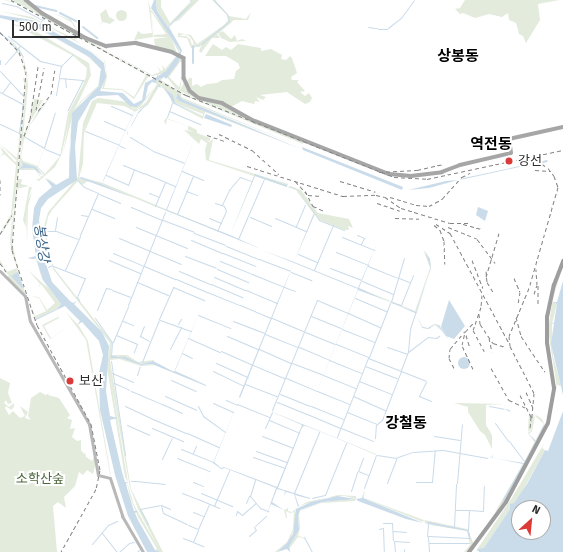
<!DOCTYPE html>
<html>
<head>
<meta charset="utf-8">
<style>
  body { margin:0 }
  #map { position:relative; width:563px; height:552px; overflow:hidden; background:#fff; font-family:"Fira Sans","Noto Sans KR",sans-serif }
  div>[style] { position:absolute }
  [style*='--x'] { left:calc(var(--x)*1px); top:calc(var(--y)*1px); width:calc(var(--w)*1px); rotate:calc(var(--a)*1deg) }
  .green>* { inset:0; background:#e3ebdd }
  .round { border-radius:50% }
  .water>* { inset:0; background:#cadbea }
  .stream>* { height:1px; margin:-0.5px; padding:0 0.5px; transform-origin:0.5px; border-radius:0.5px; background:#cadbea }
  .canal>* { height:2px; margin:-1px; padding:0 1px; transform-origin:1px; border-radius:1px; background:#cadbea }
  .secondary>* { height:3px; margin:-1.5px; padding:0 1.5px; transform-origin:1.5px; border-radius:1.5px; background:#b8b8b8 }
  .primary>* { height:3.5px; margin:-1.75px; padding:0 1.75px; transform-origin:1.75px; border-radius:1.75px; background:#a6a6a6 }
  .trunk>* { height:4px; margin:-2px; padding:0 2px; transform-origin:2px; border-radius:2px; background:#9e9e9e }
  .rail>* { height:1px; margin-top:-0.5px; transform-origin:0; background:repeating-linear-gradient(90deg,#838383 0 4px,transparent 0 7px) }
  .dots>* { width:11px; height:11px; translate:-50% -50%; box-sizing:border-box; border:2px solid #fff; border-radius:50% }
  span { translate:-50% -50%; white-space:nowrap; text-align:center; line-height:1.15; -webkit-text-stroke:4px #fff; paint-order:stroke }
  .poi-label { font-size:13px; color:#2e2e2e }
  .left { translate:0 -50%; text-align:left }
  .park-label { font-size:13px; color:#4e683e }
  .water-label { font-size:14px; color:#40698c; font-style:italic }
  .quarter-label { font-size:15px; color:#000; font-weight:700 }
  .north { position:absolute; left:511px; top:500px; width:40px; height:40px; box-sizing:border-box; background:#fff; border:1px solid #ababab; border-radius:50%; rotate:27deg; font-size:11px; font-weight:700; line-height:16px; text-align:center; color:#2e2e2e }
  .north::after { content:''; display:block; margin:auto; width:14px; height:18px; background:#dc3939; clip-path:polygon(50% 0,100% 100%,50% 72%,0 100%) }
  .scale { position:absolute; left:12px; top:20px; width:68px; height:18px; box-sizing:border-box; border:2px solid #2e2e2e; border-top:0; padding-left:5px; font-size:12px; line-height:14px; white-space:nowrap; color:#2e2e2e; -webkit-text-stroke:3px #fff; paint-order:stroke }
</style>
</head>
<body>
<div id="map">
  <div class="green">
    <i style="clip-path:polygon(evenodd,4px 0,18px 2px,41px 15px,24px 5px,12px 0,24px 0,31px 6px,77px 31px,71px 22px,56px 14px,71px 20px,79px 33px,105px 46px,135px 44px,158px 50px,135px 45px,105px 47px,89px 41px,152px 75px,160px 72px,157px 66px,161px 71px,163px 70px,162px 65px,165px 69px,177px 55px,165px 73px,152px 76px,54px 21px,151px 77px,148px 77px,134px 99px,122px 90px,102px 89px,106px 70px,104px 60px,84px 46px,36px 20px,0 11px,32px 17px,74px 39px,76px 36px,19px 4px,4px 0,78px 37px,146px 75px,134px 97px,122px 89px,104px 88px,107px 77px,105px 61px,75px 40px,78px 37px)"></i>
    <i style="clip-path:polygon(evenodd,148px 0,151px 10px,166px 29px,179px 50px,179px 53px,172px 40px,177px 53px,155px 46px,154px 39px,168px 37px,154px 37px,150px 8px,153px 37px,134px 40px,138px 31px,142px 34px,152px 33px,148px 0,151px 12px,153px 14px,166px 34px,154px 35px,151px 12px)"></i>
    <i style="clip-path:polygon(156px 0,161px 0,161px 7px,170px 23px,192px 0,199px 0,179px 20px,174px 22px,179px 17px,168px 27px,157px 11px)"></i>
    <i style="clip-path:polygon(212px 0,215px 0,229px 16px,246px 19px,251px 12px,248px 20px,234px 20px,219px 33px,223px 31px,231px 39px,235px 35px,237px 41px,242px 39px,246px 41px,230px 42px,221px 38px,218px 33px,217px 34px,220px 38px,212px 38px,201px 53px,199px 51px,202px 44px,194px 48px,193px 41px,189px 36px,184px 34px,179px 36px,186px 36px,190px 39px,193px 48px,191px 48px,187px 38px,178px 37px,178px 33px,191px 35px,197px 44px,224px 25px,228px 20px,227px 15px)"></i>
    <i style="clip-path:polygon(465px 0,559px 0,538px 4px,540px 20px,526px 43px,523px 36px,519px 34px,516px 23px,509px 20px,508px 13px,502px 17px,489px 14px,475px 18px,463px 13px,460px 14px,455px 9px,460px 8px)"></i>
    <i style="clip-path:polygon(106px 9px,109px 17px,115px 20px,110px 24px,103px 22px,99px 26px,102px 22px,100px 14px)"></i>
    <i class="round" style="left:115.5px;top:9.5px;width:11px;height:11px"></i>
    <i style="clip-path:polygon(15px 20px,28px 23px,36px 27px,91px 58px,97px 63px,101px 69px,101px 78px,99px 86px,93px 92px,82px 101px,74px 113px,72px 113px,73px 114px,74px 117px,69px 146px,71px 168px,70px 174px,67px 180px,65px 182px,57px 185px,50px 182px,47px 178px,57px 185px,69px 177px,69px 146px,73px 114px,63px 153px,70px 115px,62px 153px,55px 167px,39px 181px,36px 180px,41px 178px,35px 170px,19px 170px,18px 179px,22px 179px,21px 184px,29px 186px,16px 189px,19px 163px,23px 165px,19px 169px,33px 168px,36px 170px,41px 177px,44px 175px,36px 167px,19px 162px,23px 143px,30px 125px,43px 102px,41px 108px,54px 92px,31px 124px,24px 141px,21px 157px,23px 161px,38px 166px,56px 113px,38px 167px,45px 174px,60px 156px,68px 113px,84px 83px,82px 80px,84px 81px,86px 77px,87px 68px,72px 55px,11px 23px,35px 31px,89px 63px,91px 75px,74px 111px,81px 101px,98px 86px,101px 69px,87px 56px,33px 26px)"></i>
    <i style="clip-path:polygon(10px 40px,11px 40px,18px 48px,23px 57px,27px 72px,28px 86px,23px 136px,29px 123px,32px 100px,33px 105px,34px 99px,39px 99px,37px 109px,40px 100px,43px 100px,30px 122px,20px 151px,27px 74px,22px 56px)"></i>
    <i style="clip-path:polygon(9px 41px,17px 49px,22px 60px,25px 71px,26px 82px,14px 207px,12px 213px,9px 221px,0 233px,11px 214px,16px 165px,4px 154px,0 157px,3px 153px,0 146px,15px 162px,17px 161px,0 144px,17px 158px,25px 88px,23px 78px,26px 79px,21px 58px)"></i>
    <i style="clip-path:polygon(evenodd,213px 44px,222px 50px,226px 47px,231px 50px,238px 44px,261px 48px,261px 51px,271px 49px,282px 55px,281px 59px,286px 60px,290px 56px,292px 58px,297px 73px,291px 77px,292px 80px,299px 80px,297px 82px,305px 91px,300px 92px,305px 96px,309px 93px,312px 98px,310px 102px,305px 104px,287px 92px,260px 95px,266px 97px,263px 100px,256px 97px,260px 102px,255px 101px,254px 104px,242px 101px,231px 107px,219px 103px,303px 142px,303px 144px,181px 94px,181px 97px,301px 147px,182px 99px,179px 97px,179px 94px,176px 97px,178px 100px,301px 149px,205px 112px,203px 119px,172px 103px,170px 96px,160px 85px,148px 105px,134px 112px,122px 139px,134px 111px,124px 106px,97px 103px,84px 133px,83px 164px,79px 178px,88px 181px,82px 185px,78px 181px,52px 210px,48px 217px,45px 231px,54px 268px,112px 342px,111px 355px,127px 355px,138px 362px,153px 360px,160px 366px,207px 384px,154px 365px,141px 366px,119px 359px,110px 360px,131px 489px,163px 552px,161px 552px,155px 550px,157px 549px,138px 517px,130px 497px,127px 482px,134px 505px,159px 549px,138px 509px,130px 488px,108px 364px,128px 482px,125px 477px,107px 368px,110px 343px,53px 269px,46px 241px,44px 226px,48px 212px,78px 177px,83px 123px,78px 121px,83px 123px,92px 101px,98px 98px,107px 99px,127px 102px,137px 107px,155px 87px,140px 107px,136px 109px,130px 107px,134px 109px,138px 109px,146px 102px,157px 84px,155px 82px,158px 80px,164px 77px,161px 80px,176px 89px,166px 76px,173px 69px,180px 56px,183px 62px,180px 62px,169px 77px,179px 87px,182px 77px,180px 90px,185px 80px,187px 82px,189px 78px,192px 78px,192px 86px,197px 84px,201px 87px,207px 84px,217px 83px,222px 80px,234px 79px,236px 71px,240px 68px,238px 63px,226px 56px,205px 56px,213px 44px,159px 80px,188px 95px,259px 124px,186px 95px,159px 80px,213px 44px,170px 94px,175px 103px,203px 114px,203px 116px,174px 104px,170px 94px,213px 44px,118px 356px,140px 364px,153px 361px,172px 371px,152px 364px,141px 365px,121px 358px,111px 358px,118px 356px)"></i>
    <i style="clip-path:polygon(166px 118px,191px 127px,197px 130px,197px 133px,210px 138px,210px 141px,206px 140px,209px 142px,213px 139px,209px 160px,288px 184px,287px 187px,255px 176px,230px 236px,254px 176px,206px 160px,205px 150px,207px 143px,201px 139px,199px 144px,184px 130px,194px 132px,188px 130px,188px 126px,167px 119px,166px 125px,164px 121px)"></i>
    <i style="clip-path:polygon(82px 177px,85px 178px,103px 183px,262px 249px)"></i>
    <i style="clip-path:polygon(29px 187px,32px 187px,27px 203px,29px 198px,32px 192px,28px 206px,27px 244px,26px 207px,26px 227px,23px 220px)"></i>
    <i style="clip-path:polygon(288px 187px,290px 186px,301px 190px,318px 213px,349px 219px,353px 228px,348px 226px,349px 230px,344px 230px,320px 220px,315px 214px,294px 262px,314px 214px,296px 190px)"></i>
    <i style="clip-path:polygon(16px 189px,20px 189px,17px 190px,12px 241px,18px 270px,11px 246px,18px 270px,16px 272px,18px 271px,26px 295px,7px 277px,10px 274px,8px 275px,0 262px,0 260px,7px 272px,17px 268px,11px 250px,10px 240px,12px 218px,0 236px,13px 211px,11px 238px)"></i>
    <i style="clip-path:polygon(423px 249px,429px 259px,430px 264px,431px 268px,416px 312px,390px 302px,415px 313px,422px 327px,429px 329px,434px 324px,435px 324px,438px 326px,442px 331px,435px 325px,429px 329px,422px 328px,415px 313px,359px 288px,415px 311px,430px 268px)"></i>
    <i style="clip-path:polygon(36px 254px,43px 280px,61px 304px,57px 309px,35px 319px,27px 296px,35px 316px,46px 311px,39px 298px,31px 296px,39px 297px,47px 310px,55px 303px,41px 284px,38px 288px,40px 284px,28px 270px,48px 288px,42px 279px,36px 259px,27px 259px,35px 257px)"></i>
    <i style="clip-path:polygon(563px 265px,552px 302px,557px 304px,552px 324px,553px 356px,561px 386px,557px 385px,557px 388px,548px 330px,554px 291px)"></i>
    <i style="clip-path:polygon(66px 312px,79px 326px,88px 341px,111px 476px,122px 514px,110px 474px,86px 340px)"></i>
    <i style="clip-path:polygon(56px 313px,59px 318px,44px 326px,51px 338px,72px 325px,50px 339px,42px 325px,58px 317px)"></i>
    <i style="clip-path:polygon(0 378px,10px 383px,8px 393px,12px 403px,8px 404px,6px 400px,4px 403px,9px 407px,14px 403px,14px 407px,12px 410px,13px 406px,11px 410px,6px 406px,5px 408px,9px 415px,13px 411px,20px 418px,25px 416px,20px 406px,28px 412px,25px 418px,31px 420px,28px 416px,31px 398px,40px 392px,46px 395px,49px 393px,48px 395px,59px 398px,70px 415px,67px 418px,72px 420px,70px 429px,75px 428px,72px 437px,77px 441px,81px 440px,81px 450px,84px 454px,85px 452px,86px 457px,92px 461px,94px 457px,96px 462px,93px 474px,87px 470px,83px 475px,79px 472px,75px 486px,64px 497px,66px 508px,58px 502px,53px 506px,57px 552px,0 552px)"></i>
    <i style="clip-path:polygon(454px 403px,505px 404px,486px 405px,486px 425px,492px 435px,492px 449px,485px 435px,480px 431px,468px 412px,468px 407px)"></i>
    <i style="clip-path:polygon(272px 412px,272px 411px,273px 412px,376px 454px,376px 455px,306px 425px,302px 428px,302px 424px)"></i>
    <i style="clip-path:polygon(529px 412px,532px 416px,534px 415px,533px 418px,536px 415px,542px 419px,545px 426px,506px 500px,468px 552px,464px 552px,470px 545px,468px 531px,424px 524px,451px 526px,424px 522px,425px 520px,467px 529px,474px 544px,497px 510px,495px 512px,523px 464px,488px 457px,523px 464px,544px 424px,535px 416px,532px 431px,529px 434px,528px 432px,531px 431px,533px 422px,531px 430px,528px 431px)"></i>
    <i style="clip-path:polygon(545px 442px,542px 448px,545px 450px,521px 494px,514px 503px,510px 505px,510px 509px,483px 550px,476px 551px,513px 496px)"></i>
    <i style="clip-path:polygon(365px 489px,364px 498px,424px 520px,423px 522px,363px 498px)"></i>
    <i style="clip-path:polygon(338px 495px,356px 496px,356px 499px,345px 496px,329px 497px,299px 506px,295px 511px,297px 518px,291px 538px,287px 543px,277px 552px,275px 552px,287px 542px,293px 529px,294px 512px,290px 513px,286px 511px,287px 518px,286px 518px,284px 510px,288px 508px,288px 511px,292px 512px,301px 505px,307px 502px)"></i>
    <i style="clip-path:polygon(356px 499px,355px 501px,321px 503px,300px 511px,299px 514px,300px 528px,298px 536px,303px 537px,306px 543px,303px 538px,298px 537px,290px 548px,290px 552px,289px 547px,299px 530px,298px 516px,299px 511px,322px 502px)"></i>
  </div>
  <div class="water">
    <i style="clip-path:polygon(154px 0,156px 0,157px 11px,168px 27px,182px 12px,196px 0,169px 27px,182px 50px,178px 63px,166px 79px,164px 77px,155px 82px,158px 84px,152px 82px,148px 86px,145px 100px,137px 107px,130px 106px,118px 95px,97px 96px,91px 100px,78px 122px,75px 146px,77px 180px,48px 199px,41px 208px,39px 220px,40px 229px,43px 231px,40px 231px,43px 255px,52px 282px,70px 301px,73px 303px,77px 301px,74px 304px,102px 332px,109px 346px,106px 391px,110px 416px,118px 418px,110px 420px,122px 472px,125px 482px,129px 482px,126px 483px,127px 488px,134px 511px,138px 511px,135px 513px,138px 520px,155px 550px,161px 552px,147px 552px,128px 516px,115px 475px,100px 410px,99px 376px,94px 375px,99px 373px,103px 355px,99px 341px,82px 322px,77px 325px,80px 321px,65px 306px,36px 320px,35px 319px,57px 309px,61px 304px,43px 280px,36px 258px,33px 259px,28px 258px,36px 256px,32px 229px,34px 208px,39px 198px,52px 187px,45px 178px,56px 185px,69px 178px,72px 113px,99px 86px,101px 69px,91px 58px,35px 26px,0 18px,0 15px,32px 20px,91px 52px,104px 63px,106px 77px,100px 91px,123px 93px,134px 104px,142px 100px,145px 83px,157px 77px,157px 74px,158px 76px,166px 71px,180px 51px,151px 8px)"></i>
    <i style="clip-path:polygon(159px 84px,161px 87px,164px 88px,173px 95px,175px 103px,203px 116px,174px 104px,164px 88px,159px 87px,155px 94px,159px 87px,158px 85px,149px 102px,138px 114px,132px 125px,129px 129px,127px 135px,130px 137px,127px 135px,127px 133px,139px 111px,134px 111px,104px 180px,102px 183px,134px 111px,139px 111px,148px 103px)"></i>
    <i style="clip-path:polygon(178px 93px,182px 99px,301px 149px,179px 101px,176px 98px)"></i>
    <i style="clip-path:polygon(206px 114px,232px 125px,231px 127px,204px 118px)"></i>
    <i style="clip-path:polygon(195px 138px,167px 210px,230px 235px,255px 174px,283px 184px,287px 185px,287px 187px,255px 176px,230px 235px,261px 249px,135px 198px,166px 210px)"></i>
    <i style="clip-path:polygon(302px 147px,403px 187px,402px 190px,303px 150px)"></i>
    <i style="clip-path:polygon(20px 162px,36px 167px,43px 176px,33px 168px,19px 169px,23px 165px)"></i>
    <i style="clip-path:polygon(534px 163px,538px 163px,460px 180px,464px 178px)"></i>
    <i style="clip-path:polygon(81px 177px,101px 184px,134px 198px,79px 178px)"></i>
    <i style="clip-path:polygon(458px 180px,429px 188px,408px 190px,446px 181px)"></i>
    <i style="clip-path:polygon(288px 187px,290px 187px,295px 188px,296px 189px,315px 213px,294px 262px,358px 288px,378px 241px,359px 288px,390px 302px,358px 290px,304px 423px,358px 289px,262px 250px,294px 262px,311px 220px,314px 213px,296px 189px)"></i>
    <i style="clip-path:polygon(478px 207px,488px 211px,485px 221px,476px 215px)"></i>
    <i style="clip-path:polygon(425px 251px,430px 259px,431px 267px,416px 315px,423px 327px,428px 328px,434px 324px,439px 325px,449px 340px,438px 326px,434px 324px,429px 329px,423px 328px,415px 313px,390px 302px,416px 312px,431px 268px)"></i>
    <i style="clip-path:polygon(294px 263px,240px 398px,239px 397px,277px 303px)"></i>
    <i style="clip-path:polygon(18px 272px,23px 287px,22px 288px,11px 276px)"></i>
    <i style="clip-path:polygon(563px 281px,563px 395px,551px 344px,554px 324px,550px 324px,554px 323px,557px 304px,552px 302px,557px 302px)"></i>
    <i style="clip-path:polygon(449px 300px,465px 326px,454px 339px,446px 336px,441px 327px)"></i>
    <i style="clip-path:polygon(202px 306px,175px 371px,206px 385px,206px 386px,152px 364px,141px 365px,121px 358px,110px 358px,111px 356px,125px 357px,141px 364px,153px 361px,174px 372px)"></i>
    <i class="round" style="left:458px;top:357px;width:12px;height:12px"></i>
    <i style="clip-path:polygon(239px 399px,214px 462px,221px 468px,224px 467px,277px 487px,302px 425px,272px 412px,376px 454px,303px 425px,278px 488px,310px 498px,310px 499px,295px 495px,299px 506px,298px 507px,294px 494px,286px 492px,284px 496px,288px 508px,284px 496px,285px 491px,277px 489px,272px 502px,284px 510px,271px 504px,266px 516px,276px 488px,225px 468px,221px 469px,213px 463px,188px 525px)"></i>
    <i style="clip-path:polygon(evenodd,563px 411px,563px 552px,479px 552px,477px 549px,484px 548px,510px 509px,510px 504px,514px 503px,527px 484px,545px 450px,548px 451px,563px 411px,519px 508px,543px 508px,543px 532px,519px 532px,519px 508px)"></i>
    <i style="clip-path:polygon(544px 424px,543px 428px,508px 496px,500px 505px,523px 464px,489px 457px,492px 457px,492px 454px,493px 458px,524px 463px,535px 442px,527px 432px,536px 441px)"></i>
    <i style="clip-path:polygon(364px 490px,363px 498px,423px 523px,406px 519px,358px 501px,356px 499px,362px 498px)"></i>
    <i style="clip-path:polygon(337px 496px,356px 499px,322px 502px,300px 510px,298px 516px,299px 530px,289px 547px,290px 552px,287px 549px,277px 552px,287px 543px,293px 534px,296px 509px,311px 502px)"></i>
    <i style="clip-path:polygon(429px 522px,468px 530px,470px 534px,470px 542px,467px 531px,424px 523px)"></i>
  </div>
  <div class="stream">
    <i style="--x:190;--y:0;--w:1;--a:45"></i>
    <i style="--x:2;--y:3;--w:14;--a:12"></i>
    <i style="--x:16;--y:6;--w:30;--a:28"></i>
    <i style="--x:41;--y:21;--w:7;--a:-45"></i>
    <i style="--x:40;--y:24;--w:1;--a:-90"></i>
    <i style="--x:368;--y:27;--w:7;--a:8"></i>
    <i style="--x:376;--y:28;--w:1;--a:0"></i>
    <i style="--x:388;--y:28;--w:16;--a:-38"></i>
    <i style="--x:401;--y:18;--w:22;--a:-54"></i>
    <i style="--x:378;--y:29;--w:9;--a:0"></i>
    <i style="--x:0;--y:33;--w:11;--a:38"></i>
    <i style="--x:8;--y:36;--w:41;--a:38"></i>
    <i style="--x:40;--y:61;--w:22;--a:13"></i>
    <i style="--x:201;--y:44;--w:36;--a:-39"></i>
    <i style="--x:229;--y:21;--w:7;--a:-106"></i>
    <i style="--x:227;--y:14;--w:19;--a:-133"></i>
    <i style="--x:20;--y:46;--w:3;--a:135"></i>
    <i style="--x:18;--y:48;--w:10;--a:61"></i>
    <i style="--x:197;--y:46;--w:3;--a:-18"></i>
    <i style="--x:0;--y:60;--w:4;--a:90"></i>
    <i style="--x:5;--y:64;--w:18;--a:-49"></i>
    <i style="--x:17;--y:50;--w:12;--a:-132"></i>
    <i style="--x:0;--y:71;--w:35;--a:47"></i>
    <i style="--x:59;--y:77;--w:11;--a:-80"></i>
    <i style="--x:61;--y:66;--w:16;--a:-45"></i>
    <i style="--x:65;--y:78;--w:9;--a:84"></i>
    <i style="--x:563;--y:80;--w:7;--a:90"></i>
    <i style="--x:0;--y:92;--w:26;--a:28"></i>
    <i style="--x:23;--y:104;--w:30;--a:98"></i>
    <i style="--x:2;--y:93;--w:14;--a:-54"></i>
    <i style="--x:56;--y:95;--w:17;--a:-80"></i>
    <i style="--x:59;--y:78;--w:24;--a:5"></i>
    <i style="--x:83;--y:80;--w:34;--a:117"></i>
    <i style="--x:111;--y:106;--w:23;--a:23"></i>
    <i style="--x:169;--y:111;--w:34;--a:23"></i>
    <i style="--x:167;--y:117;--w:15;--a:-70"></i>
    <i style="--x:104;--y:121;--w:23;--a:23"></i>
    <i style="--x:0;--y:124;--w:21;--a:25"></i>
    <i style="--x:85;--y:131;--w:37;--a:22"></i>
    <i style="--x:23;--y:135;--w:1;--a:45"></i>
    <i style="--x:25;--y:137;--w:22;--a:30"></i>
    <i style="--x:44;--y:148;--w:37;--a:-73"></i>
    <i style="--x:130;--y:137;--w:26;--a:31"></i>
    <i style="--x:120;--y:146;--w:5;--a:22"></i>
    <i style="--x:45;--y:149;--w:16;--a:22"></i>
    <i style="--x:153;--y:151;--w:33;--a:21"></i>
    <i style="--x:123;--y:165;--w:22;--a:22"></i>
    <i style="--x:182;--y:171;--w:23;--a:23"></i>
    <i style="--x:144;--y:173;--w:34;--a:23"></i>
    <i style="--x:106;--y:175;--w:24;--a:24"></i>
    <i style="--x:128;--y:185;--w:17;--a:-69"></i>
    <i style="--x:77;--y:180;--w:10;--a:45"></i>
    <i style="--x:84;--y:187;--w:15;--a:23"></i>
    <i style="--x:98;--y:193;--w:46;--a:113.2"></i>
    <i style="--x:186;--y:191;--w:12;--a:20"></i>
    <i style="--x:149;--y:193;--w:11;--a:22"></i>
    <i style="--x:99;--y:194;--w:23;--a:23"></i>
    <i style="--x:215;--y:203;--w:9;--a:18"></i>
    <i style="--x:224;--y:206;--w:5;--a:68"></i>
    <i style="--x:226;--y:211;--w:22;--a:114"></i>
    <i style="--x:222;--y:205;--w:17;--a:-65"></i>
    <i style="--x:229;--y:190;--w:17;--a:-50"></i>
    <i style="--x:240;--y:177;--w:12;--a:20"></i>
    <i style="--x:155;--y:206;--w:26;--a:-67"></i>
    <i style="--x:131;--y:207;--w:34;--a:23"></i>
    <i style="--x:92;--y:209;--w:24;--a:22"></i>
    <i style="--x:177;--y:214;--w:41;--a:-67.2"></i>
    <i style="--x:315;--y:214;--w:7;--a:56"></i>
    <i style="--x:319;--y:220;--w:27;--a:22"></i>
    <i style="--x:81;--y:215;--w:7;--a:8"></i>
    <i style="--x:250;--y:217;--w:23;--a:23"></i>
    <i style="--x:209;--y:218;--w:13;--a:23"></i>
    <i style="--x:275;--y:218;--w:34;--a:23"></i>
    <i style="--x:163;--y:220;--w:33;--a:21"></i>
    <i style="--x:296;--y:226;--w:23;--a:-67"></i>
    <i style="--x:136;--y:227;--w:55;--a:22.4"></i>
    <i style="--x:55;--y:230;--w:13;--a:-81"></i>
    <i style="--x:46;--y:231;--w:10;--a:0"></i>
    <i style="--x:56;--y:231;--w:23;--a:20"></i>
    <i style="--x:194;--y:233;--w:33;--a:21"></i>
    <i style="--x:357;--y:235;--w:8;--a:23"></i>
    <i style="--x:364;--y:238;--w:7;--a:117"></i>
    <i style="--x:342;--y:237;--w:35;--a:22"></i>
    <i style="--x:119;--y:238;--w:67;--a:22.8"></i>
    <i style="--x:238;--y:239;--w:65;--a:-66.6"></i>
    <i style="--x:191;--y:240;--w:34;--a:23"></i>
    <i style="--x:226;--y:246;--w:35;--a:22"></i>
    <i style="--x:336;--y:252;--w:35;--a:22"></i>
    <i style="--x:113;--y:253;--w:33;--a:23"></i>
    <i style="--x:223;--y:253;--w:35;--a:22"></i>
    <i style="--x:298;--y:254;--w:21;--a:23"></i>
    <i style="--x:185;--y:256;--w:33;--a:21"></i>
    <i style="--x:404;--y:258;--w:46;--a:106.5"></i>
    <i style="--x:391;--y:302;--w:10;--a:17"></i>
    <i style="--x:401;--y:305;--w:32;--a:-68"></i>
    <i style="--x:259;--y:259;--w:33;--a:21"></i>
    <i style="--x:109;--y:260;--w:34;--a:23"></i>
    <i style="--x:220;--y:261;--w:35;--a:22"></i>
    <i style="--x:53;--y:266;--w:34;--a:21"></i>
    <i style="--x:85;--y:278;--w:21;--a:113"></i>
    <i style="--x:77;--y:297;--w:4;--a:56"></i>
    <i style="--x:144;--y:266;--w:34;--a:23"></i>
    <i style="--x:368;--y:266;--w:31;--a:22"></i>
    <i style="--x:48;--y:267;--w:4;--a:-27"></i>
    <i style="--x:330;--y:268;--w:33;--a:21"></i>
    <i style="--x:217;--y:269;--w:34;--a:23"></i>
    <i style="--x:65;--y:270;--w:37;--a:-66"></i>
    <i style="--x:314;--y:270;--w:49;--a:-67.1"></i>
    <i style="--x:179;--y:271;--w:34;--a:23"></i>
    <i style="--x:291;--y:272;--w:22;--a:22"></i>
    <i style="--x:252;--y:274;--w:35;--a:22"></i>
    <i style="--x:214;--y:277;--w:34;--a:23"></i>
    <i style="--x:399;--y:278;--w:11;--a:22"></i>
    <i style="--x:176;--y:279;--w:34;--a:23"></i>
    <i style="--x:362;--y:281;--w:34;--a:23"></i>
    <i style="--x:137;--y:282;--w:34;--a:23"></i>
    <i style="--x:211;--y:284;--w:34;--a:23"></i>
    <i style="--x:284;--y:287;--w:12;--a:20"></i>
    <i style="--x:112;--y:290;--w:19;--a:21"></i>
    <i style="--x:246;--y:290;--w:34;--a:23"></i>
    <i style="--x:207;--y:292;--w:35;--a:22"></i>
    <i style="--x:355;--y:298;--w:34;--a:23"></i>
    <i style="--x:128;--y:305;--w:100;--a:-68.3"></i>
    <i style="--x:240;--y:305;--w:34;--a:23"></i>
    <i style="--x:97;--y:310;--w:24;--a:-68"></i>
    <i style="--x:106;--y:288;--w:5;--a:11"></i>
    <i style="--x:348;--y:313;--w:35;--a:24"></i>
    <i style="--x:198;--y:315;--w:35;--a:22"></i>
    <i style="--x:311;--y:316;--w:32;--a:22"></i>
    <i style="--x:95;--y:318;--w:29;--a:55"></i>
    <i style="--x:112;--y:342;--w:14;--a:94"></i>
    <i style="--x:272;--y:318;--w:34;--a:23"></i>
    <i style="--x:159;--y:319;--w:35;--a:-66"></i>
    <i style="--x:173;--y:287;--w:34;--a:23"></i>
    <i style="--x:160;--y:320;--w:33;--a:20"></i>
    <i style="--x:123;--y:321;--w:11;--a:22"></i>
    <i style="--x:233;--y:321;--w:33;--a:21"></i>
    <i style="--x:178;--y:324;--w:6;--a:-59"></i>
    <i style="--x:144;--y:326;--w:11;--a:112"></i>
    <i style="--x:140;--y:336;--w:10;--a:29"></i>
    <i style="--x:342;--y:329;--w:35;--a:22"></i>
    <i style="--x:305;--y:332;--w:32;--a:22"></i>
    <i style="--x:265;--y:334;--w:35;--a:22"></i>
    <i style="--x:116;--y:335;--w:23;--a:23"></i>
    <i style="--x:137;--y:344;--w:9;--a:111"></i>
    <i style="--x:227;--y:336;--w:34;--a:23"></i>
    <i style="--x:188;--y:338;--w:35;--a:24"></i>
    <i style="--x:113;--y:342;--w:39;--a:-67"></i>
    <i style="--x:336;--y:344;--w:35;--a:22"></i>
    <i style="--x:299;--y:347;--w:33;--a:23"></i>
    <i style="--x:387;--y:347;--w:21;--a:19"></i>
    <i style="--x:170;--y:349;--w:25;--a:-63"></i>
    <i style="--x:259;--y:349;--w:35;--a:24"></i>
    <i style="--x:221;--y:351;--w:34;--a:24"></i>
    <i style="--x:408;--y:352;--w:25;--a:-37"></i>
    <i style="--x:428;--y:337;--w:8;--a:7"></i>
    <i style="--x:436;--y:338;--w:4;--a:-34"></i>
    <i style="--x:182;--y:353;--w:11;--a:27"></i>
    <i style="--x:369;--y:357;--w:58;--a:-68.7"></i>
    <i style="--x:329;--y:360;--w:35;--a:22"></i>
    <i style="--x:111;--y:361;--w:95;--a:81.5"></i>
    <i style="--x:142;--y:362;--w:45;--a:-68"></i>
    <i style="--x:216;--y:363;--w:35;--a:24"></i>
    <i style="--x:292;--y:363;--w:33;--a:21"></i>
    <i style="--x:253;--y:365;--w:34;--a:23"></i>
    <i style="--x:365;--y:366;--w:34;--a:21"></i>
    <i style="--x:401;--y:370;--w:19;--a:-69"></i>
    <i style="--x:408;--y:352;--w:23;--a:-85"></i>
    <i style="--x:410;--y:329;--w:16;--a:-72"></i>
    <i style="--x:213;--y:371;--w:34;--a:26"></i>
    <i style="--x:112;--y:373;--w:23;--a:23"></i>
    <i style="--x:137;--y:375;--w:9;--a:-72"></i>
    <i style="--x:323;--y:375;--w:35;--a:22"></i>
    <i style="--x:286;--y:378;--w:33;--a:23"></i>
    <i style="--x:171;--y:380;--w:27;--a:24"></i>
    <i style="--x:359;--y:381;--w:35;--a:22"></i>
    <i style="--x:426;--y:382;--w:16;--a:117"></i>
    <i style="--x:419;--y:396;--w:13;--a:23"></i>
    <i style="--x:114;--y:383;--w:17;--a:24"></i>
    <i style="--x:245;--y:384;--w:34;--a:21"></i>
    <i style="--x:131;--y:391;--w:33;--a:23"></i>
    <i style="--x:317;--y:391;--w:35;--a:22"></i>
    <i style="--x:280;--y:394;--w:32;--a:22"></i>
    <i style="--x:165;--y:396;--w:34;--a:24"></i>
    <i style="--x:353;--y:396;--w:35;--a:24"></i>
    <i style="--x:226;--y:400;--w:12;--a:24"></i>
    <i style="--x:277;--y:402;--w:32;--a:22"></i>
    <i style="--x:213;--y:403;--w:22;--a:24"></i>
    <i style="--x:162;--y:404;--w:22;--a:24"></i>
    <i style="--x:237;--y:404;--w:35;--a:22"></i>
    <i style="--x:125;--y:406;--w:33;--a:25"></i>
    <i style="--x:198;--y:406;--w:11;--a:63"></i>
    <i style="--x:203;--y:416;--w:27;--a:36"></i>
    <i style="--x:311;--y:406;--w:35;--a:22"></i>
    <i style="--x:489;--y:406;--w:15;--a:11"></i>
    <i style="--x:506;--y:409;--w:4;--a:27"></i>
    <i style="--x:272;--y:410;--w:119;--a:-67.8"></i>
    <i style="--x:317;--y:300;--w:34;--a:23"></i>
    <i style="--x:347;--y:412;--w:31;--a:22"></i>
    <i style="--x:307;--y:414;--w:36;--a:23"></i>
    <i style="--x:155;--y:420;--w:34;--a:23"></i>
    <i style="--x:269;--y:420;--w:33;--a:23"></i>
    <i style="--x:495;--y:423;--w:22;--a:54"></i>
    <i style="--x:127;--y:425;--w:24;--a:24"></i>
    <i style="--x:152;--y:428;--w:34;--a:23"></i>
    <i style="--x:265;--y:428;--w:17;--a:-66"></i>
    <i style="--x:341;--y:428;--w:35;--a:22"></i>
    <i style="--x:187;--y:433;--w:35;--a:24"></i>
    <i style="--x:262;--y:436;--w:33;--a:21"></i>
    <i style="--x:434;--y:436;--w:26;--a:9"></i>
    <i style="--x:337;--y:437;--w:85;--a:-68.6"></i>
    <i style="--x:368;--y:358;--w:62;--a:21.6"></i>
    <i style="--x:375;--y:438;--w:13;--a:-86"></i>
    <i style="--x:376;--y:425;--w:8;--a:-40"></i>
    <i style="--x:382;--y:420;--w:53;--a:-68.8"></i>
    <i style="--x:509;--y:441;--w:25;--a:53"></i>
    <i style="--x:181;--y:449;--w:35;--a:22"></i>
    <i style="--x:256;--y:451;--w:33;--a:20"></i>
    <i style="--x:413;--y:452;--w:30;--a:-4"></i>
    <i style="--x:443;--y:450;--w:45;--a:10.3"></i>
    <i style="--x:193;--y:453;--w:8;--a:-67"></i>
    <i style="--x:377;--y:455;--w:18;--a:9"></i>
    <i style="--x:395;--y:458;--w:18;--a:-19"></i>
    <i style="--x:253;--y:457;--w:34;--a:19"></i>
    <i style="--x:177;--y:458;--w:35;--a:22"></i>
    <i style="--x:363;--y:458;--w:14;--a:111"></i>
    <i style="--x:358;--y:471;--w:11;--a:22"></i>
    <i style="--x:162;--y:459;--w:23;--a:-65"></i>
    <i style="--x:255;--y:480;--w:17;--a:107"></i>
    <i style="--x:250;--y:496;--w:16;--a:50"></i>
    <i style="--x:260;--y:508;--w:9;--a:21"></i>
    <i style="--x:131;--y:481;--w:5;--a:0"></i>
    <i style="--x:136;--y:481;--w:29;--a:6"></i>
    <i style="--x:193;--y:482;--w:11;--a:22"></i>
    <i style="--x:416;--y:482;--w:16;--a:0"></i>
    <i style="--x:432;--y:482;--w:32;--a:-85"></i>
    <i style="--x:387;--y:483;--w:26;--a:-69"></i>
    <i style="--x:457;--y:483;--w:59;--a:-85.2"></i>
    <i style="--x:364;--y:488;--w:35;--a:-70"></i>
    <i style="--x:351;--y:491;--w:20;--a:-72"></i>
    <i style="--x:182;--y:493;--w:17;--a:21"></i>
    <i style="--x:201;--y:493;--w:34;--a:23"></i>
    <i style="--x:294;--y:493;--w:66;--a:-67.7"></i>
    <i style="--x:312;--y:498;--w:13;--a:-13"></i>
    <i style="--x:325;--y:495;--w:56;--a:-68"></i>
    <i style="--x:198;--y:499;--w:23;--a:23"></i>
    <i style="--x:246;--y:503;--w:8;--a:-67"></i>
    <i style="--x:214;--y:506;--w:39;--a:-67"></i>
    <i style="--x:170;--y:509;--w:10;--a:-156"></i>
    <i style="--x:161;--y:505;--w:8;--a:76"></i>
    <i style="--x:163;--y:513;--w:26;--a:25"></i>
    <i style="--x:456;--y:510;--w:13;--a:0"></i>
    <i style="--x:469;--y:510;--w:20;--a:93"></i>
    <i style="--x:469;--y:510;--w:14;--a:4"></i>
    <i style="--x:483;--y:511;--w:25;--a:-88"></i>
    <i style="--x:193;--y:512;--w:11;--a:22"></i>
    <i style="--x:236;--y:515;--w:4;--a:-76"></i>
    <i style="--x:237;--y:511;--w:6;--a:39"></i>
    <i style="--x:242;--y:515;--w:18;--a:-41"></i>
    <i style="--x:383;--y:523;--w:9;--a:0"></i>
    <i style="--x:392;--y:523;--w:17;--a:87"></i>
    <i style="--x:148;--y:524;--w:17;--a:-118"></i>
    <i style="--x:140;--y:509;--w:20;--a:-11"></i>
    <i style="--x:188;--y:525;--w:11;--a:22"></i>
    <i style="--x:198;--y:529;--w:27;--a:-66"></i>
    <i style="--x:255;--y:526;--w:15;--a:-42"></i>
    <i style="--x:454;--y:527;--w:43;--a:-87.3"></i>
    <i style="--x:379;--y:529;--w:4;--a:-14"></i>
    <i style="--x:383;--y:528;--w:24;--a:88"></i>
    <i style="--x:393;--y:531;--w:13;--a:4"></i>
    <i style="--x:102;--y:533;--w:24;--a:52"></i>
    <i style="--x:249;--y:536;--w:9;--a:-41"></i>
    <i style="--x:256;--y:530;--w:4;--a:-124"></i>
    <i style="--x:427;--y:536;--w:12;--a:-85"></i>
    <i style="--x:428;--y:536;--w:42;--a:2.7"></i>
    <i style="--x:304;--y:537;--w:17;--a:62"></i>
    <i style="--x:428;--y:537;--w:15;--a:86"></i>
    <i style="--x:183;--y:538;--w:22;--a:22"></i>
    <i style="--x:193;--y:542;--w:13;--a:-67"></i>
    <i style="--x:429;--y:543;--w:40;--a:0"></i>
    <i style="--x:92;--y:544;--w:25;--a:-50"></i>
    <i style="--x:108;--y:525;--w:10;--a:-24"></i>
    <i style="--x:404;--y:549;--w:3;--a:90"></i>
    <i style="--x:119;--y:552;--w:13;--a:-42"></i>
    <i style="--x:129;--y:543;--w:5;--a:-11"></i>
    <i style="--x:137;--y:552;--w:3;--a:-45"></i>
    <i style="--x:395;--y:552;--w:11;--a:-95"></i>
    <i style="--x:394;--y:541;--w:15;--a:4"></i>
  </div>
  <div class="canal">
    <i style="--x:35;--y:6;--w:22;--a:13"></i>
    <i style="--x:60;--y:13;--w:18;--a:27"></i>
    <i style="--x:83;--y:27;--w:18;--a:38"></i>
    <i style="--x:193;--y:46;--w:17;--a:90"></i>
    <i style="--x:540;--y:163;--w:7;--a:-16"></i>
  </div>
  <div class="secondary">
    <i style="--x:0;--y:271;--w:35;--a:45"></i>
    <i style="--x:25;--y:296;--w:25;--a:79"></i>
    <i style="--x:30;--y:321;--w:119;--a:60.2"></i>
    <i style="--x:89;--y:424;--w:52;--a:80"></i>
    <i style="--x:98;--y:475;--w:12;--a:14"></i>
    <i style="--x:110;--y:478;--w:40;--a:72"></i>
    <i style="--x:122;--y:516;--w:42;--a:59.7"></i>
  </div>
  <div class="primary">
    <i style="--x:26;--y:0;--w:21;--a:39"></i>
    <i style="--x:42;--y:13;--w:51;--a:29.6"></i>
    <i style="--x:86;--y:38;--w:22;--a:22"></i>
    <i style="--x:106;--y:46;--w:30;--a:-6"></i>
    <i style="--x:136;--y:43;--w:37;--a:14"></i>
    <i style="--x:172;--y:52;--w:13;--a:27"></i>
    <i style="--x:184;--y:58;--w:20;--a:90"></i>
    <i style="--x:184;--y:78;--w:14;--a:65"></i>
    <i style="--x:190;--y:91;--w:11;--a:38"></i>
    <i style="--x:199;--y:98;--w:24;--a:12"></i>
    <i style="--x:222;--y:103;--w:38;--a:29"></i>
    <i style="--x:255;--y:121;--w:144;--a:21.6"></i>
    <i style="--x:389;--y:174;--w:22;--a:5"></i>
    <i style="--x:411;--y:176;--w:31;--a:-7"></i>
    <i style="--x:442;--y:172;--w:19;--a:-21"></i>
    <i style="--x:460;--y:165;--w:52;--a:-13.2"></i>
    <i style="--x:511;--y:153;--w:14;--a:-98"></i>
    <i style="--x:509;--y:139;--w:55;--a:-12.5"></i>
  </div>
  <div class="trunk">
    <i style="--x:469;--y:552;--w:62;--a:-53.5"></i>
    <i style="--x:506;--y:502;--w:89;--a:-62"></i>
    <i style="--x:548;--y:423;--w:36;--a:-80"></i>
    <i style="--x:554;--y:388;--w:46;--a:-98.8"></i>
    <i style="--x:547;--y:343;--w:26;--a:-90"></i>
    <i style="--x:547;--y:317;--w:33;--a:-78"></i>
    <i style="--x:554;--y:285;--w:26;--a:-69"></i>
  </div>
  <div class="rail">
    <i style="--x:11;--y:0;--w:199;--a:28.5"></i>
    <i style="--x:186;--y:95;--w:224;--a:21.5"></i>
    <i style="--x:394;--y:177;--w:33;--a:3"></i>
    <i style="--x:427;--y:179;--w:139;--a:-12"></i>
    <i style="--x:0;--y:32;--w:28;--a:46"></i>
    <i style="--x:19;--y:52;--w:20;--a:70"></i>
    <i style="--x:26;--y:71;--w:180;--a:94.5"></i>
    <i style="--x:12;--y:250;--w:79;--a:71.6"></i>
    <i style="--x:37;--y:325;--w:113;--a:61.4"></i>
    <i style="--x:91;--y:424;--w:47;--a:78.9"></i>
    <i style="--x:100;--y:470;--w:19;--a:102"></i>
    <i style="--x:96;--y:489;--w:72;--a:119.1"></i>
    <i style="--x:36;--y:110;--w:43;--a:-79.2"></i>
    <i style="--x:38;--y:111;--w:21;--a:-53"></i>
    <i style="--x:51;--y:94;--w:24;--a:-81"></i>
    <i style="--x:219;--y:134;--w:37;--a:26"></i>
    <i style="--x:252;--y:150;--w:36;--a:42"></i>
    <i style="--x:207;--y:135;--w:18;--a:19"></i>
    <i style="--x:24;--y:136;--w:18;--a:-71"></i>
    <i style="--x:30;--y:119;--w:53;--a:-81.3"></i>
    <i style="--x:525;--y:160;--w:17;--a:13"></i>
    <i style="--x:542;--y:164;--w:7;--a:34"></i>
    <i style="--x:548;--y:168;--w:10;--a:53"></i>
    <i style="--x:554;--y:176;--w:12;--a:70"></i>
    <i style="--x:558;--y:187;--w:105;--a:106"></i>
    <i style="--x:529;--y:288;--w:52;--a:112.6"></i>
    <i style="--x:509;--y:336;--w:10;--a:84"></i>
    <i style="--x:510;--y:346;--w:53;--a:62.9"></i>
    <i style="--x:534;--y:393;--w:25;--a:95"></i>
    <i style="--x:247;--y:166;--w:101;--a:17.4"></i>
    <i style="--x:343;--y:196;--w:33;--a:-2"></i>
    <i style="--x:376;--y:195;--w:9;--a:13"></i>
    <i style="--x:385;--y:197;--w:19;--a:35"></i>
    <i style="--x:401;--y:208;--w:51;--a:17"></i>
    <i style="--x:450;--y:223;--w:18;--a:0"></i>
    <i style="--x:535;--y:170;--w:15;--a:4"></i>
    <i style="--x:379;--y:172;--w:38;--a:-3"></i>
    <i style="--x:417;--y:170;--w:26;--a:-13"></i>
    <i style="--x:0;--y:180;--w:15;--a:90"></i>
    <i style="--x:295;--y:181;--w:19;--a:47"></i>
    <i style="--x:308;--y:195;--w:13;--a:4"></i>
    <i style="--x:340;--y:181;--w:37;--a:17"></i>
    <i style="--x:305;--y:191;--w:17;--a:62"></i>
    <i style="--x:313;--y:206;--w:12;--a:24"></i>
    <i style="--x:390;--y:197;--w:27;--a:17"></i>
    <i style="--x:416;--y:205;--w:13;--a:4"></i>
    <i style="--x:429;--y:206;--w:15;--a:-28"></i>
    <i style="--x:442;--y:199;--w:30;--a:-48"></i>
    <i style="--x:462;--y:177;--w:9;--a:-27"></i>
    <i style="--x:377;--y:203;--w:24;--a:19"></i>
    <i style="--x:395;--y:218;--w:24;--a:2"></i>
    <i style="--x:436;--y:224;--w:17;--a:33"></i>
    <i style="--x:450;--y:233;--w:125;--a:61.8"></i>
    <i style="--x:463;--y:224;--w:20;--a:15"></i>
    <i style="--x:434;--y:225;--w:8;--a:40"></i>
    <i style="--x:440;--y:230;--w:12;--a:70"></i>
    <i style="--x:444;--y:241;--w:23;--a:88"></i>
    <i style="--x:448;--y:227;--w:31;--a:22"></i>
    <i style="--x:477;--y:239;--w:30;--a:53"></i>
    <i style="--x:0;--y:234;--w:22;--a:-58"></i>
    <i style="--x:472;--y:260;--w:30;--a:69"></i>
    <i style="--x:0;--y:263;--w:12;--a:55"></i>
    <i style="--x:486;--y:271;--w:11;--a:85"></i>
    <i style="--x:487;--y:282;--w:12;--a:59"></i>
    <i style="--x:486;--y:277;--w:46;--a:-73.5"></i>
    <i style="--x:514;--y:278;--w:15;--a:67"></i>
    <i style="--x:520;--y:292;--w:12;--a:99"></i>
    <i style="--x:534;--y:294;--w:9;--a:-72"></i>
    <i style="--x:537;--y:285;--w:16;--a:-94"></i>
    <i style="--x:482;--y:295;--w:12;--a:95"></i>
    <i style="--x:481;--y:307;--w:24;--a:109"></i>
    <i style="--x:473;--y:330;--w:24;--a:62"></i>
    <i style="--x:538;--y:304;--w:19;--a:-90"></i>
    <i style="--x:479;--y:314;--w:10;--a:84"></i>
    <i style="--x:480;--y:324;--w:23;--a:56"></i>
    <i style="--x:493;--y:343;--w:13;--a:18"></i>
    <i style="--x:516;--y:317;--w:20;--a:75"></i>
    <i style="--x:521;--y:336;--w:43;--a:56.3"></i>
    <i style="--x:466;--y:335;--w:14;--a:73"></i>
    <i style="--x:489;--y:338;--w:14;--a:78"></i>
    <i style="--x:454;--y:368;--w:11;--a:-117"></i>
    <i style="--x:449;--y:358;--w:9;--a:-84"></i>
    <i style="--x:450;--y:349;--w:23;--a:-50"></i>
    <i style="--x:491;--y:368;--w:37;--a:61"></i>
    <i style="--x:509;--y:400;--w:21;--a:25"></i>
    <i style="--x:473;--y:369;--w:26;--a:-115"></i>
    <i style="--x:462;--y:345;--w:13;--a:-77"></i>
    <i style="--x:465;--y:332;--w:13;--a:-48"></i>
    <i style="--x:526;--y:392;--w:17;--a:66"></i>
    <i style="--x:520;--y:395;--w:25;--a:63"></i>
    <i style="--x:531;--y:417;--w:12;--a:95"></i>
  </div>
  <div class="dots">
    <i style="left:509px;top:161px;background:#dc3939"></i>
    <i style="left:70px;top:381px;background:#dc3939"></i>
  </div>
  <div class="poi-label">
    <span class="left" style="left:518px;top:161px">강선</span>
    <span class="left" style="left:79px;top:381px">보산</span>
  </div>
  <div class="park-label">
    <span style="left:40px;top:479px">소학산숲</span>
  </div>
  <div class="water-label">
    <span style="left:41px;top:243px;rotate:82deg">봉상강</span>
  </div>
  <div class="quarter-label">
    <span style="left:458px;top:57px">상봉동</span>
    <span style="left:491px;top:145px">역전동</span>
    <span style="left:406px;top:424px">강철동</span>
  </div>
  <div class="north">N</div>
  <div class="scale">500 m</div>
</div>
</body>
</html>
